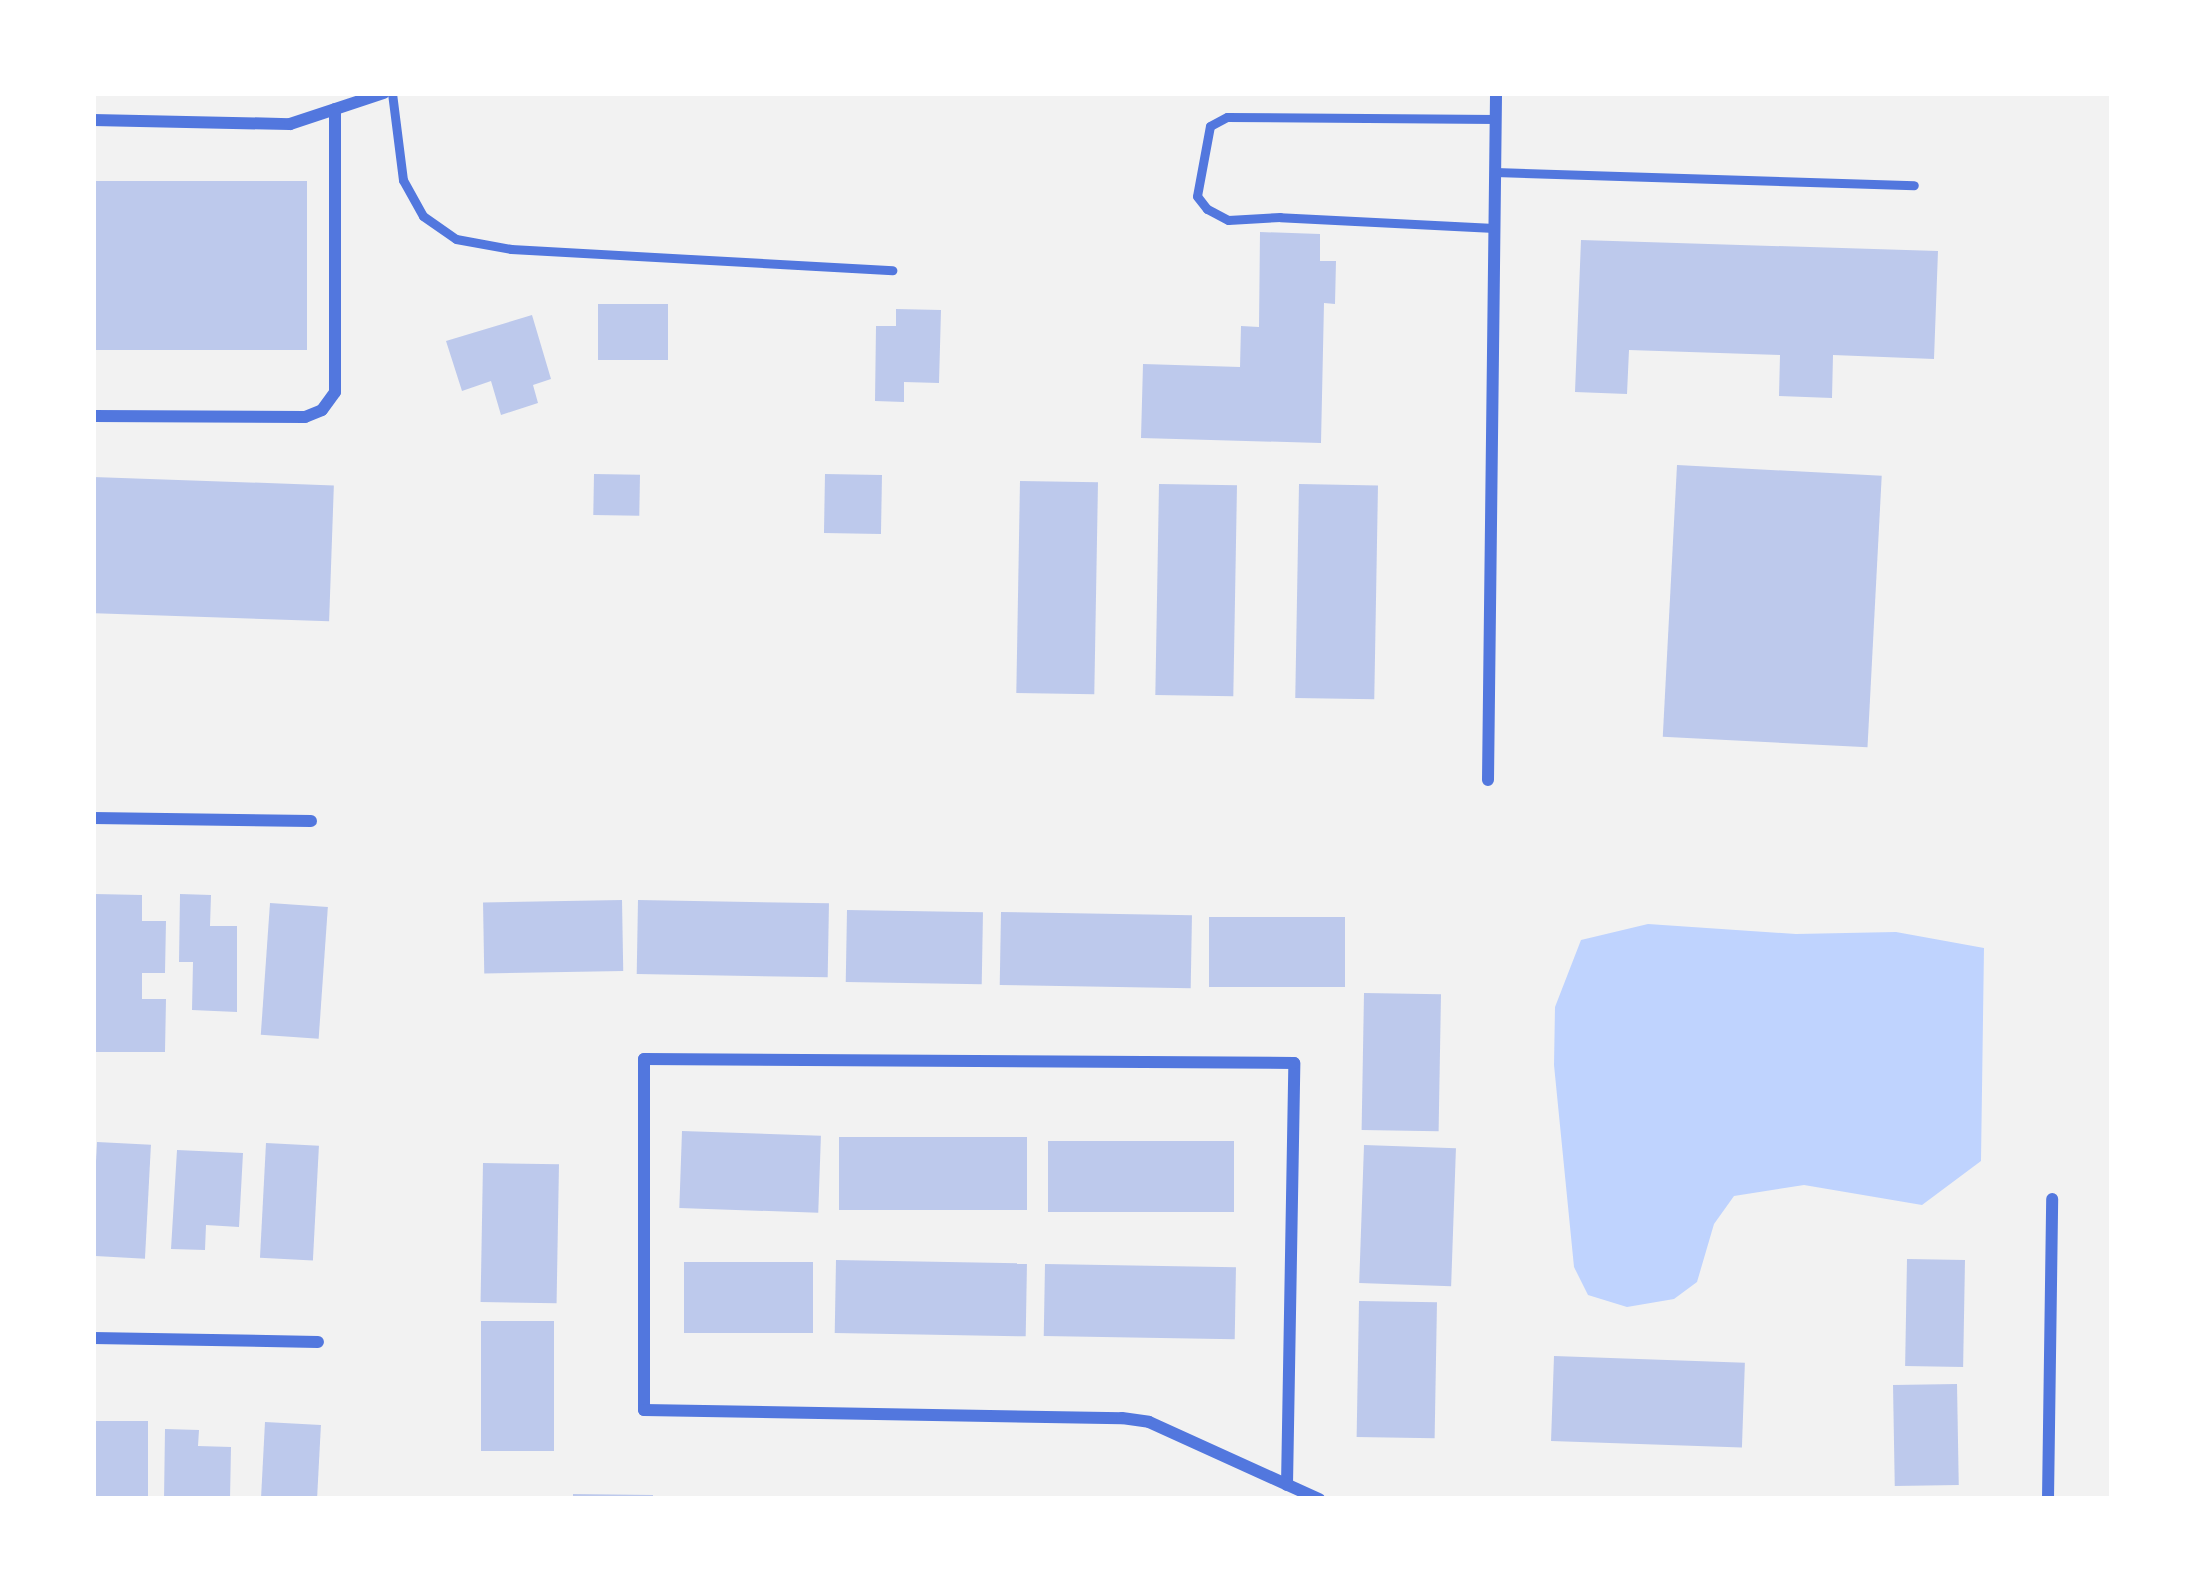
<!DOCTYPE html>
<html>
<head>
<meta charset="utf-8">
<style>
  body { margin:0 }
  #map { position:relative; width:2205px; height:1592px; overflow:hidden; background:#f2f2f2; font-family:"Source Sans 3",sans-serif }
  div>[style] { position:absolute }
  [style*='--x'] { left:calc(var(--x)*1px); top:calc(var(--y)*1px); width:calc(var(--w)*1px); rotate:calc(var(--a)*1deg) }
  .water>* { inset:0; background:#bfd3fe }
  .building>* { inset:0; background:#bdc9ec; transform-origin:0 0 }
  .service>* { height:9px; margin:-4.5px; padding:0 4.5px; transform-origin:4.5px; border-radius:4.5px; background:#5277de }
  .minor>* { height:12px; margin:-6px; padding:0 6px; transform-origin:6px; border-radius:6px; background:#5277de }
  span { translate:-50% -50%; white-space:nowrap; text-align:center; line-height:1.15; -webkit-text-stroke:12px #fff; paint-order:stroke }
  .frame { position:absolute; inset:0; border:96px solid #fff; pointer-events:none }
</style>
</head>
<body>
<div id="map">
  <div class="water">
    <i style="clip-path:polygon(1648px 924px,1796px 934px,1896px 932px,1984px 948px,1981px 1161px,1922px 1205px,1804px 1185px,1734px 1196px,1714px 1224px,1697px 1282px,1674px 1299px,1627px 1307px,1588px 1295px,1574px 1267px,1554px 1065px,1555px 1007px,1581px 940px)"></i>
  </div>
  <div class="building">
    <i style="left:93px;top:181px;width:214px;height:169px"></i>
    <i style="clip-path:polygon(1260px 232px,1320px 234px,1320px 261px,1336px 261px,1335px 304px,1324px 303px,1321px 443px,1141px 438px,1143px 364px,1240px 367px,1241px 326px,1259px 327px)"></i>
    <i style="clip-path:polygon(1581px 240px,1938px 251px,1934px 359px,1833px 355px,1832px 398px,1779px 396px,1780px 355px,1629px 350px,1627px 394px,1575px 392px)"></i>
    <i style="left:598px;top:304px;width:70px;height:56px"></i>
    <i style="clip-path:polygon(896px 309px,941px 310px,939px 383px,904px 382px,904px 402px,875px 401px,876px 326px,896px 326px)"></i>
    <i style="clip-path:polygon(532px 315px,551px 379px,533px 385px,538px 403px,501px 415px,491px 381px,462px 391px,446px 341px)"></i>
    <i style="left:1677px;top:465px;width:205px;height:272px;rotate:3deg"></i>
    <i style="left:594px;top:474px;width:46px;height:41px;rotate:1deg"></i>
    <i style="left:825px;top:474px;width:57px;height:59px;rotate:1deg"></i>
    <i style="left:93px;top:477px;width:241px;height:136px;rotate:2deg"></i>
    <i style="left:1020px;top:481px;width:78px;height:212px;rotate:1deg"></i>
    <i style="left:1159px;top:484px;width:78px;height:211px;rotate:1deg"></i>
    <i style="left:1299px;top:484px;width:79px;height:214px;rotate:1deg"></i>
    <i style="clip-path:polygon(95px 894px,142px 895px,142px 921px,166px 921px,165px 973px,142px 973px,142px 999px,166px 999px,165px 1052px,94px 1052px)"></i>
    <i style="clip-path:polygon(180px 894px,211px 895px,210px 926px,237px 926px,237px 1012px,192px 1010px,193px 962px,179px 962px)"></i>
    <i style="left:622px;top:900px;width:71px;height:139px;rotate:89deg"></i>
    <i style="left:638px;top:900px;width:191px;height:74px;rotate:1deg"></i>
    <i style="left:270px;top:903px;width:58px;height:132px;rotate:4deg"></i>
    <i style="left:847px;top:910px;width:136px;height:72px;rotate:1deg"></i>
    <i style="left:1001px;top:912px;width:191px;height:73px;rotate:1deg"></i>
    <i style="left:1209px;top:917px;width:136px;height:70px"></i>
    <i style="left:1364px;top:993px;width:77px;height:137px;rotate:1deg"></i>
    <i style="left:682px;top:1131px;width:139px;height:77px;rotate:2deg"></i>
    <i style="left:839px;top:1137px;width:188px;height:73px"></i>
    <i style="left:1048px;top:1141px;width:186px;height:71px"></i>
    <i style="left:97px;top:1142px;width:54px;height:114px;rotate:3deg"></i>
    <i style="left:266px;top:1143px;width:53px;height:115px;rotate:3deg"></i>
    <i style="left:1364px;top:1145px;width:92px;height:138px;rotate:2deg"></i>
    <i style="clip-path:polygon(177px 1150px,243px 1153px,239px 1227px,206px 1225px,205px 1250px,171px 1249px)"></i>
    <i style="left:483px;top:1163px;width:76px;height:139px;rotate:1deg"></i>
    <i style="left:1907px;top:1259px;width:58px;height:107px;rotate:1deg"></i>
    <i style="left:836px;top:1260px;width:191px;height:73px;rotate:1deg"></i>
    <i style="left:684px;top:1262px;width:129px;height:71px"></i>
    <i style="left:1045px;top:1264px;width:191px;height:72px;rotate:1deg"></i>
    <i style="left:1359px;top:1301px;width:78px;height:136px;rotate:1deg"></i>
    <i style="left:481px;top:1321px;width:73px;height:130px"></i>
    <i style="left:1554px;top:1356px;width:191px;height:85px;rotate:2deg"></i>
    <i style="left:1957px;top:1384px;width:101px;height:64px;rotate:89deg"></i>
    <i style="left:93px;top:1421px;width:55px;height:78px"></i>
    <i style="left:265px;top:1422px;width:56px;height:77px;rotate:3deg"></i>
    <i style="clip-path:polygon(165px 1429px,199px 1430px,198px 1446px,231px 1447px,230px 1499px,164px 1499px)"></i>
    <i style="clip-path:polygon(573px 1494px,653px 1495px,653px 1499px,573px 1499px)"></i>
  </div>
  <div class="service">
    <i style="--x:392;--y:93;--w:88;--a:82.8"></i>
    <i style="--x:403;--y:180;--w:41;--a:60.9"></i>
    <i style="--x:423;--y:216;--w:40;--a:34.9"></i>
    <i style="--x:456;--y:239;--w:56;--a:10.3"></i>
    <i style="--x:511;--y:249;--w:382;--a:3.2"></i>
    <i style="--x:1495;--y:172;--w:419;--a:1.8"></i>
    <i style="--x:1494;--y:228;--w:214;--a:-177.1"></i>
    <i style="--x:1280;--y:217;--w:52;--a:176.7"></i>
    <i style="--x:1228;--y:220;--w:24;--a:-152"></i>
    <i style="--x:1207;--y:209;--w:16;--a:-128"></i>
    <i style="--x:1197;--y:196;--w:71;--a:-79.5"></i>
    <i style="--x:1210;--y:126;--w:19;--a:-28"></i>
    <i style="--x:1227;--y:117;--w:269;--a:0.4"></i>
  </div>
  <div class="minor">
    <i style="--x:93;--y:120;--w:197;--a:1.2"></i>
    <i style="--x:290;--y:124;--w:99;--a:-18.3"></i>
    <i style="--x:93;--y:416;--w:212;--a:0.3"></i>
    <i style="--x:305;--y:417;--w:18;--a:-22"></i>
    <i style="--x:322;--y:410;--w:22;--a:-54"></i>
    <i style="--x:335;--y:392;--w:283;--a:-90"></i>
    <i style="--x:1488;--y:780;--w:687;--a:-89.33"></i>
    <i style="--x:93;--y:818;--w:218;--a:0.8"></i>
    <i style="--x:93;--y:1338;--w:225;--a:1"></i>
    <i style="--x:1287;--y:1485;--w:422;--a:-89"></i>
    <i style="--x:1294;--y:1063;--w:650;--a:-179.65"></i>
    <i style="--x:644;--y:1059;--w:351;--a:90"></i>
    <i style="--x:644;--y:1410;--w:478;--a:1"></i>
    <i style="--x:1122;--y:1418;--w:27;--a:8"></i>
    <i style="--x:1149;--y:1422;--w:187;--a:24.4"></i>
    <i style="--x:2048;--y:1499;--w:300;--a:-89.2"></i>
  </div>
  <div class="frame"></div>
</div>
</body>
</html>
